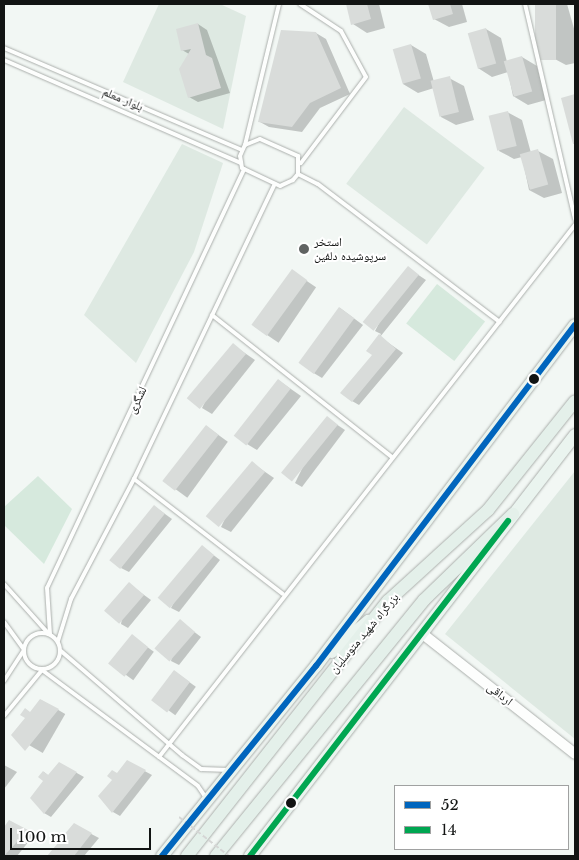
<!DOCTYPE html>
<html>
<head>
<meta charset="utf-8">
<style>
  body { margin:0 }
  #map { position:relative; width:579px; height:860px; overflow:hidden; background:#f2f7f4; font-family:"Libre Baskerville","Noto Naskh Arabic",serif }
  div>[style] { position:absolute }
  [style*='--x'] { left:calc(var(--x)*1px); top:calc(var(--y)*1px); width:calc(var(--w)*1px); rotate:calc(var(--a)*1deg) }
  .built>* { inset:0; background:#dee9e2; transform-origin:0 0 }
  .green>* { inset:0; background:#d6e9dd; transform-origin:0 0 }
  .shadow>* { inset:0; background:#0003; transform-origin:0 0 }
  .building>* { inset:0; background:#d9dcda; transform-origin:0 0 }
  .roads { filter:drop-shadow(0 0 1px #abafac) drop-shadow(0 0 1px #abafac) }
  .service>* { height:4px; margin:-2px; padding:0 2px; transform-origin:2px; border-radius:2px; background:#fdfefd }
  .service>.ring { margin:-2px; padding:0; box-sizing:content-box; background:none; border:4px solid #fdfefd; border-radius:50% }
  .tertiary>* { height:10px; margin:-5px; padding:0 5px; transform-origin:5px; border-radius:5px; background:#fdfefd }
  .primary>* { height:12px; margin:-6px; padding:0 6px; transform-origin:6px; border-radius:6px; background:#eaf4ef }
  .trunk>* { height:12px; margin:-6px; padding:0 6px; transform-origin:6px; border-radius:6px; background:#e4f0ea }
  .path-bridge>* { height:2px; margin-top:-1px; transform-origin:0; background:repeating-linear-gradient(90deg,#d5d6d5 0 5px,transparent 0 7.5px) }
  .bus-1>* { height:6px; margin:-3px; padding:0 3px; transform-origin:3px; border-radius:3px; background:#0065bd }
  .bus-2>* { height:6px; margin:-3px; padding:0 3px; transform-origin:3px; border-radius:3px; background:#00a651 }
  .dots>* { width:14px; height:14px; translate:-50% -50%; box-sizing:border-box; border:2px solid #fff; border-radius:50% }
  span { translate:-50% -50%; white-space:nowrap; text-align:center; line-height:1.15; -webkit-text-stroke:4px #fff; paint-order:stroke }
  .street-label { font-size:12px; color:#121413 }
  .poi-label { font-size:12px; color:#121413 }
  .left { translate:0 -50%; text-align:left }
  .frame { position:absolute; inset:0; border:5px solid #121413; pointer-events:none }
  .legend { position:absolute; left:394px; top:785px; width:175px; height:65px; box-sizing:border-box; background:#fff; border:1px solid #a0a1a1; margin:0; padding:6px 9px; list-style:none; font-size:15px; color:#121413 }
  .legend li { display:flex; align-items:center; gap:10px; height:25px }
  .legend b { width:25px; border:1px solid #a0a1a1 }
  .scale { position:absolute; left:10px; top:828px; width:141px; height:22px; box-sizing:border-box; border:2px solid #121413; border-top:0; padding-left:6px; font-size:15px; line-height:18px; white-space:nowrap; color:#121413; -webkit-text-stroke:4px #fff; paint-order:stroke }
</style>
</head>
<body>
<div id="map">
  <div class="built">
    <i style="clip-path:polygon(159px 4px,220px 4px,246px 16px,223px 129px,123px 82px)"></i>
    <i style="left:404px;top:107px;width:101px;height:96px;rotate:37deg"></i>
    <i style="clip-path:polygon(182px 144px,223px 163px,194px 252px,136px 363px,84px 315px)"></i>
    <i style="clip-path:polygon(575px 471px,575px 739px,445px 634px)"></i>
  </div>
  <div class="green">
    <i style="left:437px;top:284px;width:61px;height:50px;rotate:38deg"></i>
    <i style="clip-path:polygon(38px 476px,72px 509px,44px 564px,4px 525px,4px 507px)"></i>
  </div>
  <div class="shadow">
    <i style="clip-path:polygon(348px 4px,379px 4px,385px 28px,367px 33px,353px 24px)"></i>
    <i style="clip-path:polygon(430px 4px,462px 4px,467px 22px,449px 27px,434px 19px)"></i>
    <i style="clip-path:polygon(536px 4px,567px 4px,575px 32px,575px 63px,566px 65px,551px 57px)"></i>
    <i style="clip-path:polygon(198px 24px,207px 30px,230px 93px,198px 102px,189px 97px,189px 54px,182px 50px)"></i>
    <i style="clip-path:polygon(486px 29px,501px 38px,507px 62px,522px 57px,537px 66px,546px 100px,528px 105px,513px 96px,508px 72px,492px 77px,478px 68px)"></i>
    <i style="clip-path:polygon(316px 33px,326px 39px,350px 94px,320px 108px,302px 132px,269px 127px,260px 122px)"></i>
    <i style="clip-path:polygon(411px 45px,426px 54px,434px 82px,449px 78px,464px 86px,474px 120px,456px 125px,441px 117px,434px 88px,418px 93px,403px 84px)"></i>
    <i style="clip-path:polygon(507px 112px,522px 120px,531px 153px,538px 151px,553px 159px,562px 193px,544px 198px,529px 190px,522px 157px,514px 159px,499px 151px)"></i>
    <i style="clip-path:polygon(408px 268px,426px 280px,380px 337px,403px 353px,359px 405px,352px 401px,373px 355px,368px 350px,381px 334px,375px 331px)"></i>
    <i style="left:292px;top:271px;width:29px;height:67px;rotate:34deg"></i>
    <i style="clip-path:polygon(340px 308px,363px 325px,322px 378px,312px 372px)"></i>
    <i style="clip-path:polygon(233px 345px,255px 360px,212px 414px,202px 408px)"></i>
    <i style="clip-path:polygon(278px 380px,301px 396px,257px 450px,247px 444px)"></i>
    <i style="clip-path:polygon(327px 418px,345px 430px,302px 487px,295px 483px)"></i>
    <i style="left:206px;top:426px;width:27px;height:69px;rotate:36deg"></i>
    <i style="clip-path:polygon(252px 463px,274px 478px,231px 532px,221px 527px)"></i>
    <i style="clip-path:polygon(154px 506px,172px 519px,129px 572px,121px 568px)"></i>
    <i style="clip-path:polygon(203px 547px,220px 560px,179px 612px,171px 608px)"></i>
    <i style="clip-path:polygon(129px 584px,151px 600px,128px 628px,121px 624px)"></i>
    <i style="clip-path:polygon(180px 621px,201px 637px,179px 665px,171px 661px)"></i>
    <i style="left:132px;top:636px;width:27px;height:35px;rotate:36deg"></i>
    <i style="left:174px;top:671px;width:27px;height:35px;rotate:36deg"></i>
    <i style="left:41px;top:700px;width:28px;height:45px;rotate:30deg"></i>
    <i style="clip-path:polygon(128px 762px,152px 775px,120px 816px,113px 812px,118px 774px)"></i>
    <i style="clip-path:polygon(59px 763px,84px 777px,51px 817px,44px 813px,44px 772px,49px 776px)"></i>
    <i style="clip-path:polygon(4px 765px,17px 772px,4px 789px)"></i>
    <i style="clip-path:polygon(10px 821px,34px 835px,17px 856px,4px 856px,4px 829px)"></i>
    <i style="clip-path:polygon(74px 825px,99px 838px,84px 856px,49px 856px)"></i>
  </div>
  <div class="building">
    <i style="clip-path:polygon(346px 4px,367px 4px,371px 19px,351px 25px)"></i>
    <i style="clip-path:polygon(428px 4px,450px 4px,453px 14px,433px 20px)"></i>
    <i style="left:535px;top:4px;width:21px;height:56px"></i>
    <i style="clip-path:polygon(198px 23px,206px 55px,212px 58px,221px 88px,188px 98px,179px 69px,191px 49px,181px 51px,176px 29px)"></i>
    <i style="left:486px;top:28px;width:37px;height:19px;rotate:74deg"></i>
    <i style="clip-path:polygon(281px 30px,316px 32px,341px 88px,310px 103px,292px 127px,258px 122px)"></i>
    <i style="left:411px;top:44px;width:36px;height:19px;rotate:74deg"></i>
    <i style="left:522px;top:56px;width:37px;height:19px;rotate:74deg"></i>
    <i style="left:450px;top:76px;width:37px;height:20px;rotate:76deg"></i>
    <i style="clip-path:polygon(575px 94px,575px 144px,573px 144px,561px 98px)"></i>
    <i style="left:508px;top:111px;width:36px;height:20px;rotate:76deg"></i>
    <i style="left:538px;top:149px;width:37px;height:19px;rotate:74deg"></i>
    <i style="left:408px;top:266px;width:14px;height:72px;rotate:39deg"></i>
    <i style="left:292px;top:269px;width:19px;height:69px;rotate:36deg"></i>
    <i style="left:339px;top:307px;width:19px;height:69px;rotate:36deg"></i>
    <i style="clip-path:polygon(379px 334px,396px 349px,352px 402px,340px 393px,372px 355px,366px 351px)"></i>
    <i style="left:233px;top:343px;width:17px;height:72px;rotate:40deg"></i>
    <i style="left:278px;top:379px;width:16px;height:72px;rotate:38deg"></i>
    <i style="left:327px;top:416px;width:14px;height:73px;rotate:39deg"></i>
    <i style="left:206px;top:425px;width:16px;height:71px;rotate:38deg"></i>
    <i style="left:252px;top:461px;width:17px;height:72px;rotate:40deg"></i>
    <i style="left:154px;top:505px;width:14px;height:71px;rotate:39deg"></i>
    <i style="left:202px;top:545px;width:16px;height:69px;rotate:40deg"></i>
    <i style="left:129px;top:582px;width:20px;height:38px;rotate:41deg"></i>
    <i style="left:180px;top:619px;width:20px;height:39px;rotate:41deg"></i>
    <i style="left:132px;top:634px;width:21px;height:38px;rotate:39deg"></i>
    <i style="left:174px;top:670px;width:20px;height:38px;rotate:37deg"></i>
    <i style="clip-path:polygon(40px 699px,59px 709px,25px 751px,11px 735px,25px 718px,20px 715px,25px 708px,30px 712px)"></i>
    <i style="clip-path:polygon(127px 760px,146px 770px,112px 813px,98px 796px,112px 780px,107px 776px,112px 770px,117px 773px)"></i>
    <i style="clip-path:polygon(59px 762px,77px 772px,44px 814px,30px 798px,43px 781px,38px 777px,43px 771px,48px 775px)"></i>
    <i style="clip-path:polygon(9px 820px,28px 830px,4px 856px,4px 827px)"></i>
    <i style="clip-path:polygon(74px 823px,92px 833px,74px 856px,47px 856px,58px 843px,53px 839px,59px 832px,63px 836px)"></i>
  </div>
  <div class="roads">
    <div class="service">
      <i style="--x:300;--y:4;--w:49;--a:33.4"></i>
      <i style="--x:341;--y:31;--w:52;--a:61.5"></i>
      <i style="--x:366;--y:77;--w:108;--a:127.1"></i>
      <i style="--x:525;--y:4;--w:221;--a:76.9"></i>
      <i style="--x:4;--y:48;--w:259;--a:23.2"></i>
      <i style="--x:4;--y:60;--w:258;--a:23.5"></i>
      <i style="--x:260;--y:139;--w:42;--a:24.1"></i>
      <i style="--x:298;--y:156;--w:18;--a:90"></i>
      <i style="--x:298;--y:174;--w:8;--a:130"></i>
      <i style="--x:293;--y:180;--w:14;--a:155"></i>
      <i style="--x:280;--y:186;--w:42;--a:-154.7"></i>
      <i style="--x:242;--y:168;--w:12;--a:-99"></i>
      <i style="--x:240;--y:156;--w:12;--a:-66"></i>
      <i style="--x:245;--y:145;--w:16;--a:-22"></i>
      <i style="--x:245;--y:145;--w:145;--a:-76.4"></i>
      <i style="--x:298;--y:174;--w:22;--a:27"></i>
      <i style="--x:318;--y:184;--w:228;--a:37.2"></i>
      <i style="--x:212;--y:315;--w:229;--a:38.3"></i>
      <i style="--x:134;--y:479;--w:188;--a:37.7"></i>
      <i style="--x:4;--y:584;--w:66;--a:48.1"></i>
      <i style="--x:4;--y:622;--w:34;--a:54"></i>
      <i style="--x:24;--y:650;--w:37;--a:123"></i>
      <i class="ring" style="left:24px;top:633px;width:32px;height:32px"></i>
      <i style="--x:50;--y:634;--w:46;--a:-93.7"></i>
      <i style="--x:47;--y:588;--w:463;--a:-64.8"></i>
      <i style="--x:58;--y:641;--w:44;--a:-72.8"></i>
      <i style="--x:71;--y:599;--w:136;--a:-62.3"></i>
      <i style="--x:134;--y:479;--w:327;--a:-64.5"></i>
      <i style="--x:61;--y:651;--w:160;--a:40.7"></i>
      <i style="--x:182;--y:755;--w:24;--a:36"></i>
      <i style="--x:201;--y:769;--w:28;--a:2"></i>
      <i style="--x:4;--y:716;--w:60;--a:-50.4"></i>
      <i style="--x:42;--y:670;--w:194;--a:36.6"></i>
      <i style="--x:198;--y:786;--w:14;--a:56"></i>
      <i style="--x:159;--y:757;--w:675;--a:-51.98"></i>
    </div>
    <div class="tertiary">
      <i style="--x:424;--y:635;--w:192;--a:38.2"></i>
    </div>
    <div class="primary">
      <i style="--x:332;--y:652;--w:48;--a:-40.7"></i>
      <i style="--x:162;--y:856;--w:245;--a:-51"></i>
      <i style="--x:316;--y:666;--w:428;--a:-52.8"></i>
      <i style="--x:250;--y:856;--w:532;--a:-52.33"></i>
    </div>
    <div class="trunk">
      <i style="--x:187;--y:856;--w:325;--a:-51.8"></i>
      <i style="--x:388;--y:601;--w:135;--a:-42.3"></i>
      <i style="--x:488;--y:510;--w:139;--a:-51.4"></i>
      <i style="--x:216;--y:856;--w:330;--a:-50.9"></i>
      <i style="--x:424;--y:600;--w:124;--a:-44"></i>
    </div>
  </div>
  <div class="path-bridge">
    <i style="--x:179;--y:817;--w:63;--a:38"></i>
  </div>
  <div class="bus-1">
    <i style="--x:162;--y:856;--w:245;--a:-51"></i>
    <i style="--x:316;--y:666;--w:428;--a:-52.8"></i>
  </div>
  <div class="bus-2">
    <i style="--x:250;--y:856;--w:423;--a:-52.4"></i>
  </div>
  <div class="dots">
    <i style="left:304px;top:249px;background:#606362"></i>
    <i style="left:534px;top:379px;background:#121413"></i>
    <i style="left:291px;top:803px;background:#121413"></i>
  </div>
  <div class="street-label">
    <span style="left:123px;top:99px;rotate:23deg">بلوار معلم</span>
    <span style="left:137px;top:400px;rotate:-64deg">لشگری</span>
    <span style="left:364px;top:633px;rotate:-50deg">بزرگراه شهید متوسلیان</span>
    <span style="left:500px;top:694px;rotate:38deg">ارداقی</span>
  </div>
  <div class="poi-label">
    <span class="left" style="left:314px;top:249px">استخر<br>سرپوشیده دلفین</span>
  </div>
  <div class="frame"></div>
  <ul class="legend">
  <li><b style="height:6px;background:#0065bd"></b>52</li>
  <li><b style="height:6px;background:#00a651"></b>14</li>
  </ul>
  <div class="scale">100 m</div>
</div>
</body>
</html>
